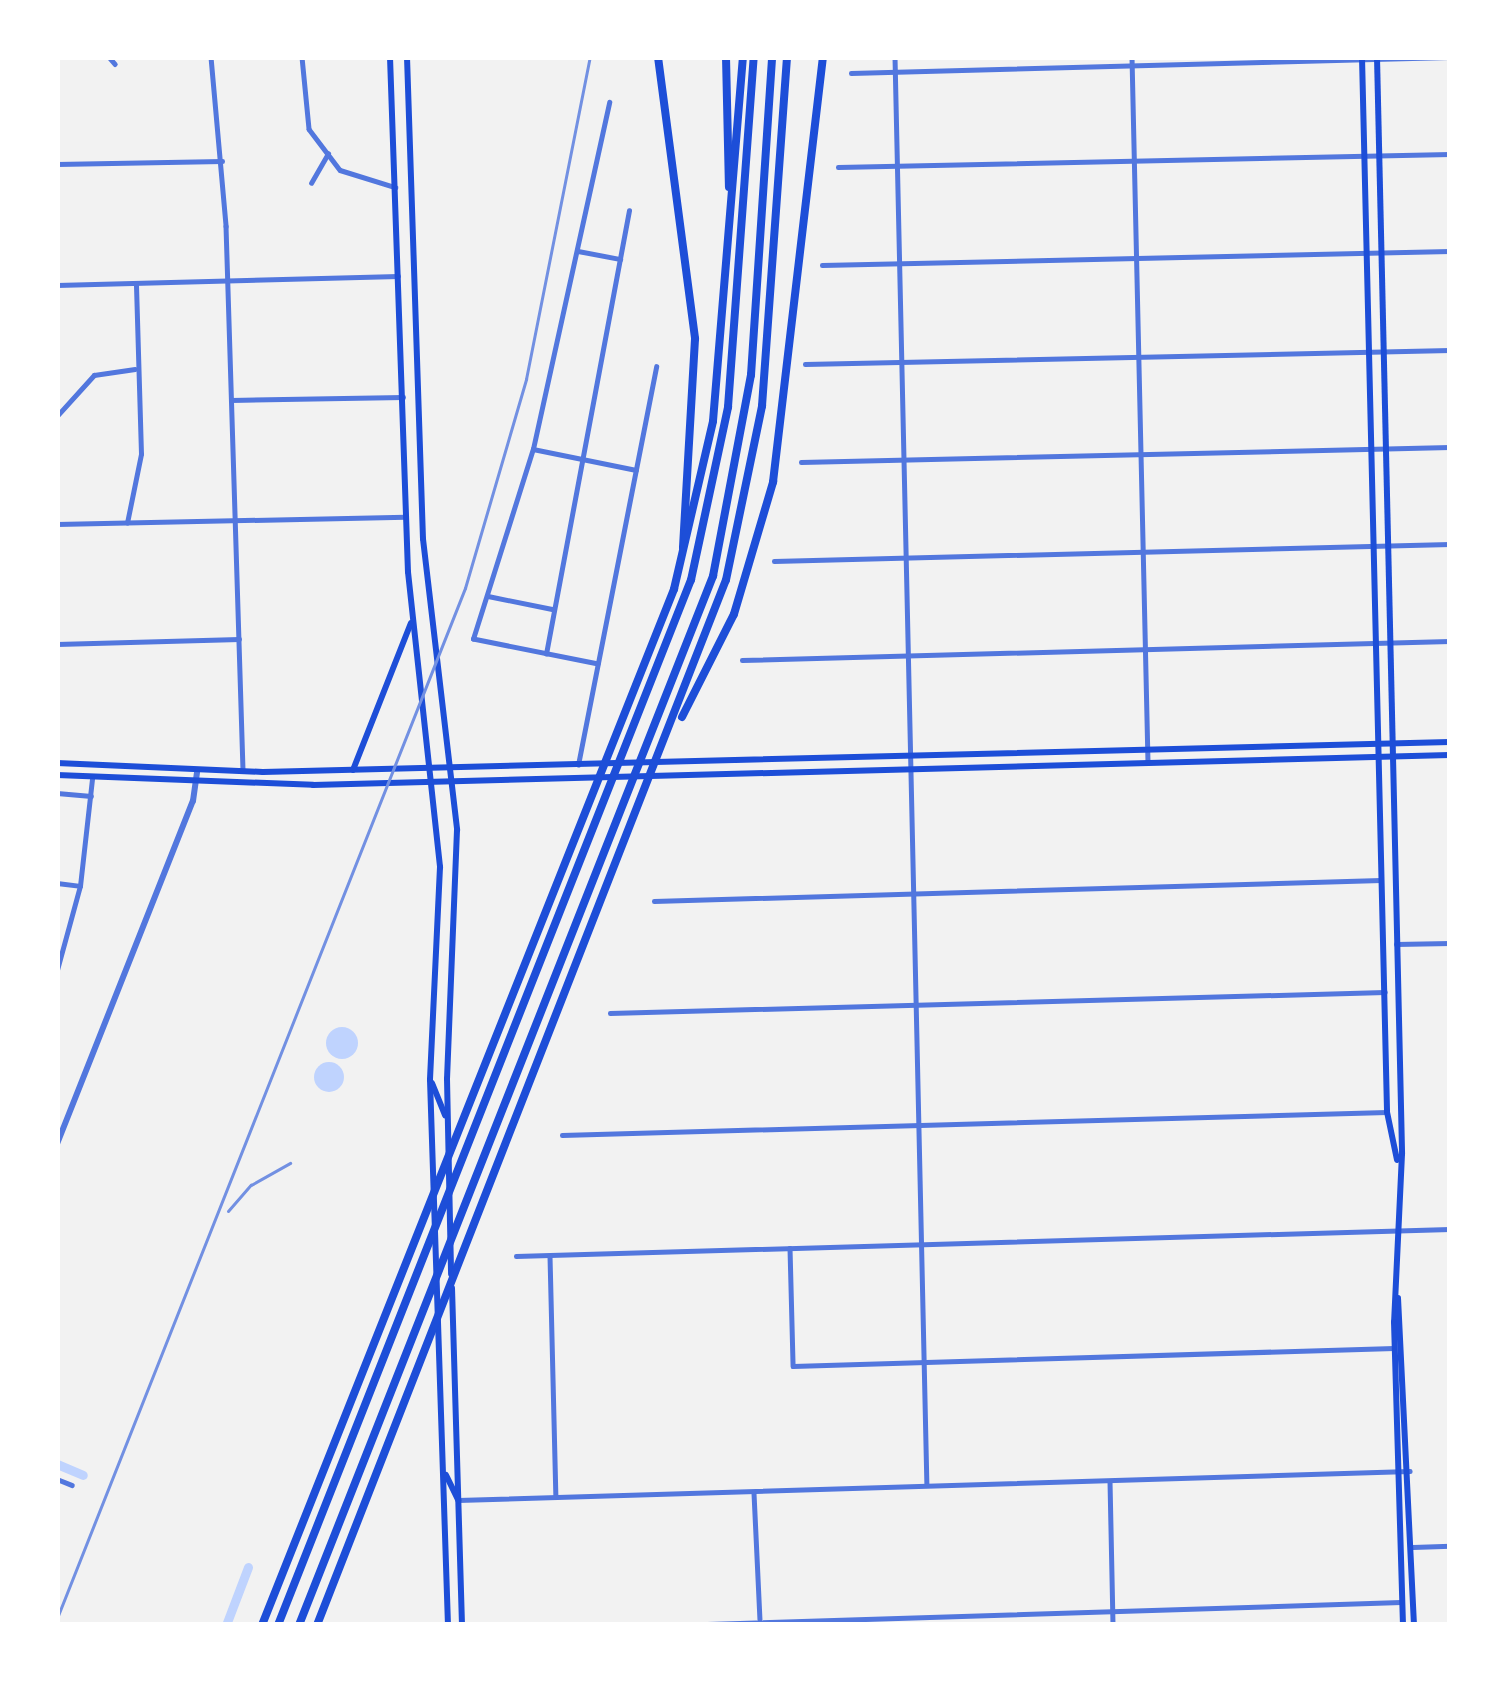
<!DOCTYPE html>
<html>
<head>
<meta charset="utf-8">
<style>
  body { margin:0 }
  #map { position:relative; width:1507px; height:1682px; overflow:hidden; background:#f2f2f2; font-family:"PT Sans Narrow",sans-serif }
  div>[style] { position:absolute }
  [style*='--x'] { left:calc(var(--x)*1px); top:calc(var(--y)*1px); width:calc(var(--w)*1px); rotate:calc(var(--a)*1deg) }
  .water>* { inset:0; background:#bfd3fe }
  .round { border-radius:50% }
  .canal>* { height:9px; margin:-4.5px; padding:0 4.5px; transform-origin:4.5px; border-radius:4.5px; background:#bfd3fe }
  .minor>* { height:4.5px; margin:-2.25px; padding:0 2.25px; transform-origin:2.25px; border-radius:2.25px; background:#5277de }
  .tertiary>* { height:6px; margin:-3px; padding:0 3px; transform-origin:3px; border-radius:3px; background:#5277de }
  .secondary>* { height:6px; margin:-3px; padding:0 3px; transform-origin:3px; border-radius:3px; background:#1d4ed8 }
  .motorway>* { height:8px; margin:-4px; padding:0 4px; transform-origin:4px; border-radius:4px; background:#1d4ed8 }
  .rail>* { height:3px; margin:-1.5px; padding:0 1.5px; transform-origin:1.5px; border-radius:1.5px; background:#7290e2 }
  span { translate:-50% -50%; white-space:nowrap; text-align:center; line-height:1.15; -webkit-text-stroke:10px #fff; paint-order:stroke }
  .frame { position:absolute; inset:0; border:60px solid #fff; pointer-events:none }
</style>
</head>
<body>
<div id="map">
  <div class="water">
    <i class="round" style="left:326px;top:1027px;width:32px;height:32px"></i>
    <i class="round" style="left:314px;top:1062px;width:30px;height:30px"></i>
  </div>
  <div class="canal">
    <i style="--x:57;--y:1464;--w:28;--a:23"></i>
    <i style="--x:226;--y:1625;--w:62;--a:-69.2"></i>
  </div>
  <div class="minor">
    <i style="--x:109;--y:57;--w:9;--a:49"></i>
    <i style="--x:211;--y:57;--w:170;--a:84.9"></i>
    <i style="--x:226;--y:226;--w:544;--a:88.21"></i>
    <i style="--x:302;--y:57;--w:72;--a:84.4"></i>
    <i style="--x:309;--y:129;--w:51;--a:52.9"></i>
    <i style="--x:340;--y:170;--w:58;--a:17.2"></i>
    <i style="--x:895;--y:57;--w:1428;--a:88.72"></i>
    <i style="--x:1132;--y:57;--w:706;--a:88.7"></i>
    <i style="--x:851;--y:73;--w:599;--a:-1.53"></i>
    <i style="--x:57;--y:164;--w:165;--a:-1"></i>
    <i style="--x:838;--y:167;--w:612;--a:-1.22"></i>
    <i style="--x:311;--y:183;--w:34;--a:-60"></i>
    <i style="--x:578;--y:251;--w:43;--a:10.8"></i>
    <i style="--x:822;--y:265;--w:628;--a:-1.28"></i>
    <i style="--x:57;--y:285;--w:341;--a:-1.5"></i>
    <i style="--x:805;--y:364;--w:645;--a:-1.24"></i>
    <i style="--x:231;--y:400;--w:172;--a:-1"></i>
    <i style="--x:57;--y:416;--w:55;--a:-47.9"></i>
    <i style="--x:94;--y:375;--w:41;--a:-8.3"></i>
    <i style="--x:533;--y:449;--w:105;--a:11.5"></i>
    <i style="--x:801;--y:462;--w:649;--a:-1.32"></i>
    <i style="--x:127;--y:523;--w:70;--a:-78.5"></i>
    <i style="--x:141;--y:454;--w:169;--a:-91.7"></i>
    <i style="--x:57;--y:524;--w:348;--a:-1.2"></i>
    <i style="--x:774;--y:561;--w:676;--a:-1.44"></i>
    <i style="--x:488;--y:596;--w:65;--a:11.5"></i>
    <i style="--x:57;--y:644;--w:182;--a:-1.6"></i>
    <i style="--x:546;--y:654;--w:451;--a:-79.4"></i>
    <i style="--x:742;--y:660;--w:708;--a:-1.54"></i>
    <i style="--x:598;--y:664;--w:127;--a:-168.7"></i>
    <i style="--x:473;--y:639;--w:199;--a:-72.5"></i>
    <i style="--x:533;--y:449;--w:355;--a:-77.6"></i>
    <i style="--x:578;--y:765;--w:406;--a:-78.9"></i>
    <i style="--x:57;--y:793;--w:34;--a:5"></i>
    <i style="--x:57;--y:883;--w:23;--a:7"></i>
    <i style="--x:654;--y:901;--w:727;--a:-1.65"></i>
    <i style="--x:1396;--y:944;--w:54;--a:-1.1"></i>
    <i style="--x:57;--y:970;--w:87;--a:-74.7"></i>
    <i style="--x:80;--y:886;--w:108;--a:-83.6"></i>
    <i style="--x:610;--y:1013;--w:775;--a:-1.55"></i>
    <i style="--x:1449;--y:1042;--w:1;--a:0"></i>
    <i style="--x:562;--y:1135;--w:825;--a:-1.6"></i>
    <i style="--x:790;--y:1248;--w:118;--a:88.5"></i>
    <i style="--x:793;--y:1366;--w:601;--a:-1.72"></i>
    <i style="--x:516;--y:1256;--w:934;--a:-1.66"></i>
    <i style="--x:550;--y:1256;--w:241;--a:88.6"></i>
    <i style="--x:57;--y:1479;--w:16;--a:22"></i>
    <i style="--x:1110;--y:1481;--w:144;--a:88.8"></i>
    <i style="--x:754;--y:1493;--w:126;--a:87.3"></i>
    <i style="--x:458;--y:1500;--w:952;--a:-1.74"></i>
    <i style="--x:1413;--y:1547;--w:37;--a:-2"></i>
    <i style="--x:675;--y:1625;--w:726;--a:-1.81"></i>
  </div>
  <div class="tertiary">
    <i style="--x:57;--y:1144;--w:369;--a:-68.4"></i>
    <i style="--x:193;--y:801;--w:30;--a:-82"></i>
  </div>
  <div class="secondary">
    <i style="--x:390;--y:57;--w:515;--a:88"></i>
    <i style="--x:408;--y:572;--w:297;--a:83.8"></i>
    <i style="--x:440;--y:867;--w:213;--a:92.7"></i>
    <i style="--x:430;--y:1080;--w:545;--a:88.11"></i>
    <i style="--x:407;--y:57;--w:482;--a:88.1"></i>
    <i style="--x:423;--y:539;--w:293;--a:83.3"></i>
    <i style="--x:457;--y:830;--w:249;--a:92.3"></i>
    <i style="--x:447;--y:1079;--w:195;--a:88.8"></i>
    <i style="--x:1362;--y:57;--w:1055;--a:88.64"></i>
    <i style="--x:1387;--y:1112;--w:49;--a:78.2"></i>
    <i style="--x:1377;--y:57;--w:1097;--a:88.69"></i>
    <i style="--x:1402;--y:1154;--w:168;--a:92.7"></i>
    <i style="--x:1394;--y:1322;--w:303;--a:88.3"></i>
    <i style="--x:57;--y:763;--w:206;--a:2.5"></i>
    <i style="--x:263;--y:772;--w:1187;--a:-1.45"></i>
    <i style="--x:353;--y:770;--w:158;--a:-68.5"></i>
    <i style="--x:57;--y:775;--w:256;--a:2.2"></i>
    <i style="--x:313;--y:785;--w:1137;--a:-1.51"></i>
    <i style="--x:432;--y:1083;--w:35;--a:68"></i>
    <i style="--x:452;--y:1288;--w:337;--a:88.3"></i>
    <i style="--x:1398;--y:1298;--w:327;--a:87.2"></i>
    <i style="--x:446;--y:1475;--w:28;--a:64"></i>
  </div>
  <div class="motorway">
    <i style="--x:658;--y:57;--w:284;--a:82.5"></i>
    <i style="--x:695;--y:339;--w:209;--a:93.3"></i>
    <i style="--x:726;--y:57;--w:130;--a:88.7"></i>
    <i style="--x:682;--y:717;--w:115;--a:-63.2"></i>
    <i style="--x:734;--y:614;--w:138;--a:-73.5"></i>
    <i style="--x:773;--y:482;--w:428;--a:-83.3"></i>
    <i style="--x:262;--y:1625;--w:1115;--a:-68.31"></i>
    <i style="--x:674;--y:589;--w:172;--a:-76.9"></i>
    <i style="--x:713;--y:421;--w:365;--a:-85.3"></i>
    <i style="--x:278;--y:1625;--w:1124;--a:-68.44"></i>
    <i style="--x:691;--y:580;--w:177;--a:-77.9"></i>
    <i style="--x:728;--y:407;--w:351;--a:-85.8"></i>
    <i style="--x:299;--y:1625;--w:1128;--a:-68.46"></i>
    <i style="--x:713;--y:576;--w:205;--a:-79.3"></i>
    <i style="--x:751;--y:375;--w:319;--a:-86.2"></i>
    <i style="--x:317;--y:1625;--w:1122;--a:-68.63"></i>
    <i style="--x:726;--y:580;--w:178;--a:-78.3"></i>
    <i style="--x:762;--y:406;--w:350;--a:-85.9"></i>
  </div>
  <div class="rail">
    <i style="--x:228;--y:1211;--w:35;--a:-49"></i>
    <i style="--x:251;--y:1185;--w:45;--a:-29.4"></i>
    <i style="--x:57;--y:1618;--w:1108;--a:-68.39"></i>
    <i style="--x:465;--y:588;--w:218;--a:-73.7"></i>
    <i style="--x:526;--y:379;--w:328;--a:-78.8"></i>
  </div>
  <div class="frame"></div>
</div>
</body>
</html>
